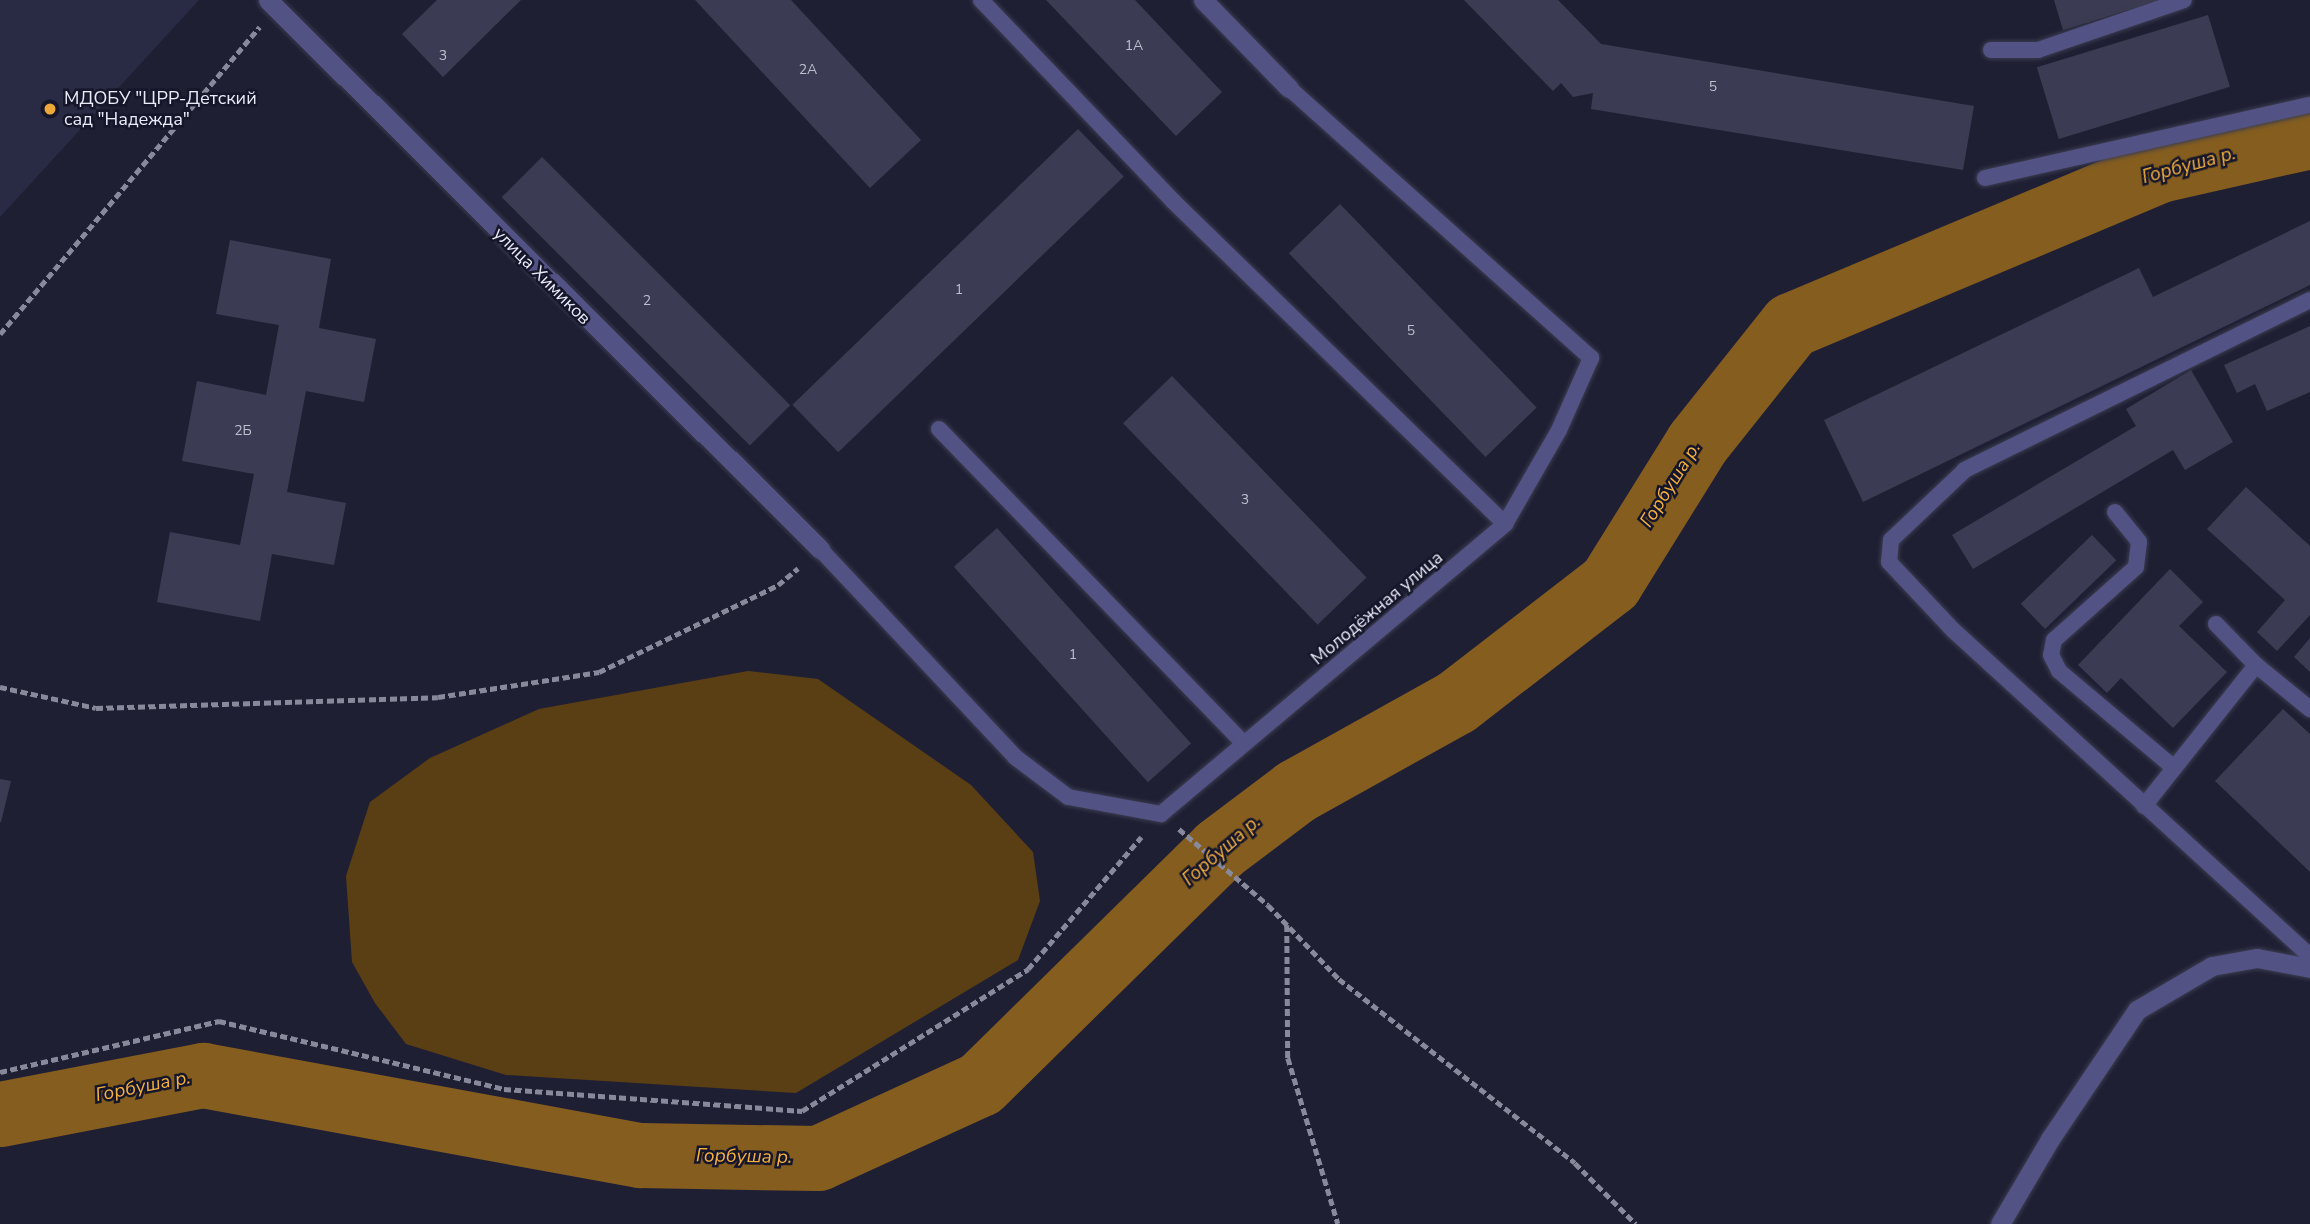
<!DOCTYPE html>
<html>
<head>
<meta charset="utf-8">
<style>
  body { margin:0 }
  #map { position:relative; width:2310px; height:1224px; overflow:hidden; background:#1f1f34; font-family:"Nunito Sans",sans-serif }
  div>[style] { position:absolute }
  [style*='--x'] { left:calc(var(--x)*1px); top:calc(var(--y)*1px); width:calc(var(--w)*1px); rotate:calc(var(--a)*1deg) }
  .built>* { inset:0; background:#292a44 }
  .forest>* { inset:0; background:#5b3f14 }
  .river>* { height:65px; margin:-32.5px; padding:0 32.5px; transform-origin:32.5px; border-radius:32.5px; background:#855e1f }
  .building>* { inset:0; background:#3b3c53; transform-origin:0 0 }
  .path>* { height:4.5px; margin-top:-2.25px; transform-origin:0; background:repeating-linear-gradient(90deg,#88899a 0 7px,transparent 0 10.5px) }
  .roads { filter:drop-shadow(0 0 2px #3b3c50) drop-shadow(0 0 2px #3b3c50) }
  .service>* { height:16px; margin:-8px; padding:0 8px; transform-origin:8px; border-radius:8px; background:#525384 }
  .minor>* { height:19px; margin:-9.5px; padding:0 9.5px; transform-origin:9.5px; border-radius:9.5px; background:#525384 }
  .tertiary>* { height:19px; margin:-9.5px; padding:0 9.5px; transform-origin:9.5px; border-radius:9.5px; background:#525384 }
  .dots>* { width:19px; height:19px; translate:-50% -50%; box-sizing:border-box; border:4px solid #16162a; border-radius:50% }
  span { translate:-50% -50%; white-space:nowrap; text-align:center; line-height:1.15; -webkit-text-stroke:5px #16162a; paint-order:stroke }
  .number-label { font-size:14px; color:#bebfd0 }
  .number-label span { -webkit-text-stroke-width:0 }
  .poi-label { font-size:18px; color:#eaebf9 }
  .left { translate:0 -50%; text-align:left }
  .street-label { font-size:18px; color:#eaebf9 }
  .water-label { font-size:19px; color:#f4b040; font-style:italic }
</style>
</head>
<body>
<div id="map">
  <div class="built">
    <i style="clip-path:polygon(0 0,199px 0,0 217px)"></i>
  </div>
  <div class="forest">
    <i style="clip-path:polygon(748px 671px,818px 679px,971px 785px,1033px 852px,1040px 901px,1018px 960px,796px 1093px,506px 1075px,406px 1044px,375px 1003px,352px 962px,346px 876px,370px 802px,430px 758px,539px 709px)"></i>
  </div>
  <div class="river">
    <i style="--x:0;--y:1114;--w:207;--a:-10.9"></i>
    <i style="--x:203;--y:1075;--w:444;--a:10.4"></i>
    <i style="--x:640;--y:1155;--w:178;--a:1"></i>
    <i style="--x:818;--y:1158;--w:178;--a:-24.6"></i>
    <i style="--x:980;--y:1084;--w:335;--a:-44.5"></i>
    <i style="--x:1219;--y:849;--w:96;--a:-37"></i>
    <i style="--x:1296;--y:791;--w:183;--a:-29.1"></i>
    <i style="--x:1456;--y:702;--w:195;--a:-37.7"></i>
    <i style="--x:1610;--y:583;--w:165;--a:-58.1"></i>
    <i style="--x:1697;--y:443;--w:151;--a:-51.5"></i>
    <i style="--x:1791;--y:325;--w:399;--a:-22.8"></i>
    <i style="--x:2159;--y:170;--w:155;--a:-12.7"></i>
  </div>
  <div class="building">
    <i style="clip-path:polygon(437px 0,521px 0,443px 77px,402px 34px)"></i>
    <i style="clip-path:polygon(695px 0,791px 0,921px 140px,870px 188px)"></i>
    <i style="clip-path:polygon(1046px 0,1135px 0,1222px 92px,1176px 136px)"></i>
    <i style="clip-path:polygon(1464px 0,1558px 0,1601px 44px,1974px 106px,1963px 170px,1591px 109px,1593px 93px,1573px 97px,1561px 83px,1553px 91px)"></i>
    <i style="clip-path:polygon(2054px 0,2157px 0,2157px 1px,2063px 30px)"></i>
    <i style="left:2208px;top:15px;width:75px;height:179px;rotate:73deg"></i>
    <i style="left:1078px;top:129px;width:66px;height:397px;rotate:46deg"></i>
    <i style="left:542px;top:157px;width:351px;height:57px;rotate:45deg"></i>
    <i style="left:1340px;top:204px;width:283px;height:71px;rotate:46deg"></i>
    <i style="clip-path:polygon(2310px 221px,2310px 285px,1863px 502px,1824px 420px,2139px 268px,2153px 297px)"></i>
    <i style="clip-path:polygon(230px 240px,331px 259px,319px 328px,376px 339px,364px 402px,306px 391px,287px 492px,346px 503px,334px 565px,272px 554px,260px 621px,157px 602px,170px 532px,240px 545px,254px 474px,182px 461px,197px 381px,266px 395px,279px 325px,216px 314px)"></i>
    <i style="clip-path:polygon(2310px 326px,2310px 392px,2267px 411px,2255px 384px,2237px 393px,2224px 365px)"></i>
    <i style="clip-path:polygon(2191px 370px,2233px 442px,2185px 470px,2173px 450px,1973px 569px,1952px 535px,2136px 426px,2126px 409px)"></i>
    <i style="left:1172px;top:376px;width:280px;height:68px;rotate:46deg"></i>
    <i style="clip-path:polygon(2246px 487px,2310px 546px,2310px 615px,2277px 651px,2257px 632px,2285px 600px,2207px 529px)"></i>
    <i style="left:997px;top:528px;width:290px;height:58px;rotate:48deg"></i>
    <i style="left:2092px;top:535px;width:35px;height:99px;rotate:46deg"></i>
    <i style="clip-path:polygon(2170px 569px,2203px 602px,2179px 626px,2227px 672px,2173px 728px,2121px 678px,2107px 693px,2078px 665px)"></i>
    <i style="clip-path:polygon(2310px 638px,2310px 672px,2294px 657px)"></i>
    <i style="clip-path:polygon(2283px 709px,2310px 734px,2310px 872px,2215px 781px)"></i>
    <i style="clip-path:polygon(0 779px,11px 781px,1px 822px,0 822px)"></i>
  </div>
  <div class="path">
    <i style="--x:0;--y:334;--w:402;--a:-49.8"></i>
    <i style="--x:0;--y:687;--w:98;--a:12.3"></i>
    <i style="--x:96;--y:708;--w:342;--a:-1.8"></i>
    <i style="--x:438;--y:697;--w:163;--a:-8.8"></i>
    <i style="--x:599;--y:672;--w:199;--a:-25.9"></i>
    <i style="--x:778;--y:585;--w:26;--a:-40"></i>
    <i style="--x:1179;--y:829;--w:117;--a:40.5"></i>
    <i style="--x:1268;--y:905;--w:103;--a:46.2"></i>
    <i style="--x:1339;--y:979;--w:299;--a:37.9"></i>
    <i style="--x:1575;--y:1163;--w:86;--a:45"></i>
    <i style="--x:1287;--y:925;--w:133;--a:89.6"></i>
    <i style="--x:1288;--y:1058;--w:173;--a:73.2"></i>
    <i style="--x:0;--y:1072;--w:225;--a:-13.1"></i>
    <i style="--x:219;--y:1021;--w:293;--a:13.4"></i>
    <i style="--x:504;--y:1089;--w:299;--a:4.2"></i>
    <i style="--x:802;--y:1111;--w:267;--a:-32.1"></i>
    <i style="--x:1028;--y:969;--w:174;--a:-49.4"></i>
  </div>
  <div class="roads">
    <div class="service">
      <i style="--x:981;--y:0;--w:278;--a:46.3"></i>
      <i style="--x:1173;--y:201;--w:463;--a:44.2"></i>
      <i style="--x:1991;--y:50;--w:47;--a:0"></i>
      <i style="--x:2038;--y:50;--w:154;--a:-18.9"></i>
      <i style="--x:1985;--y:178;--w:333;--a:-12.7"></i>
      <i style="--x:2310;--y:300;--w:385;--a:153.8"></i>
      <i style="--x:1965;--y:470;--w:102;--a:136.6"></i>
      <i style="--x:1891;--y:540;--w:22;--a:95"></i>
      <i style="--x:1889;--y:562;--w:93;--a:46.7"></i>
      <i style="--x:1953;--y:630;--w:483;--a:42.4"></i>
      <i style="--x:939;--y:429;--w:438;--a:45.9"></i>
      <i style="--x:2115;--y:512;--w:38;--a:51"></i>
      <i style="--x:2139;--y:542;--w:25;--a:97"></i>
      <i style="--x:2136;--y:567;--w:110;--a:138.3"></i>
      <i style="--x:2054;--y:640;--w:15;--a:101"></i>
      <i style="--x:2051;--y:655;--w:18;--a:63"></i>
      <i style="--x:2059;--y:671;--w:148;--a:40.1"></i>
      <i style="--x:820;--y:549;--w:285;--a:46.8"></i>
      <i style="--x:1015;--y:757;--w:66;--a:37"></i>
      <i style="--x:1068;--y:797;--w:95;--a:10.4"></i>
      <i style="--x:1161;--y:814;--w:450;--a:-40.1"></i>
      <i style="--x:1505;--y:524;--w:108;--a:-60.1"></i>
      <i style="--x:1559;--y:430;--w:79;--a:-66"></i>
      <i style="--x:1591;--y:358;--w:405;--a:-138.2"></i>
      <i style="--x:2216;--y:624;--w:57;--a:45.7"></i>
      <i style="--x:2256;--y:665;--w:70;--a:39.2"></i>
      <i style="--x:2144;--y:806;--w:180;--a:-51.5"></i>
    </div>
    <div class="minor">
      <i style="--x:268;--y:0;--w:779;--a:44.84"></i>
      <i style="--x:1203;--y:0;--w:123;--a:45.7"></i>
    </div>
    <div class="tertiary">
      <i style="--x:2000;--y:1224;--w:99;--a:-59.5"></i>
      <i style="--x:2050;--y:1139;--w:156;--a:-56"></i>
      <i style="--x:2137;--y:1010;--w:87;--a:-30.4"></i>
      <i style="--x:2212;--y:966;--w:46;--a:-10.1"></i>
      <i style="--x:2257;--y:958;--w:54;--a:10.7"></i>
    </div>
  </div>
  <div class="dots">
    <i style="left:50px;top:109px;background:#eca93a"></i>
  </div>
  <div class="number-label">
    <span style="left:1134px;top:46px">1А</span>
    <span style="left:443px;top:56px">3</span>
    <span style="left:808px;top:70px">2А</span>
    <span style="left:1713px;top:87px">5</span>
    <span style="left:959px;top:290px">1</span>
    <span style="left:647px;top:301px">2</span>
    <span style="left:1411px;top:331px">5</span>
    <span style="left:243px;top:431px">2Б</span>
    <span style="left:1245px;top:500px">3</span>
    <span style="left:1073px;top:655px">1</span>
  </div>
  <div class="poi-label">
    <span class="left" style="left:64px;top:109px">МДОБУ "ЦРР-Детский<br>сад "Надежда"</span>
  </div>
  <div class="street-label">
    <span style="left:542px;top:276px;rotate:45deg">улица Химиков</span>
    <span style="left:1377px;top:608px;rotate:-40deg">Молодёжная улица</span>
  </div>
  <div class="water-label">
    <span style="left:2189px;top:166px;rotate:-15deg">Горбуша р.</span>
    <span style="left:1671px;top:485px;rotate:-58deg">Горбуша р.</span>
    <span style="left:1222px;top:851px;rotate:-41deg">Горбуша р.</span>
    <span style="left:143px;top:1087px;rotate:-11deg">Горбуша р.</span>
    <span style="left:744px;top:1157px;rotate:1deg">Горбуша р.</span>
  </div>
</div>
</body>
</html>
